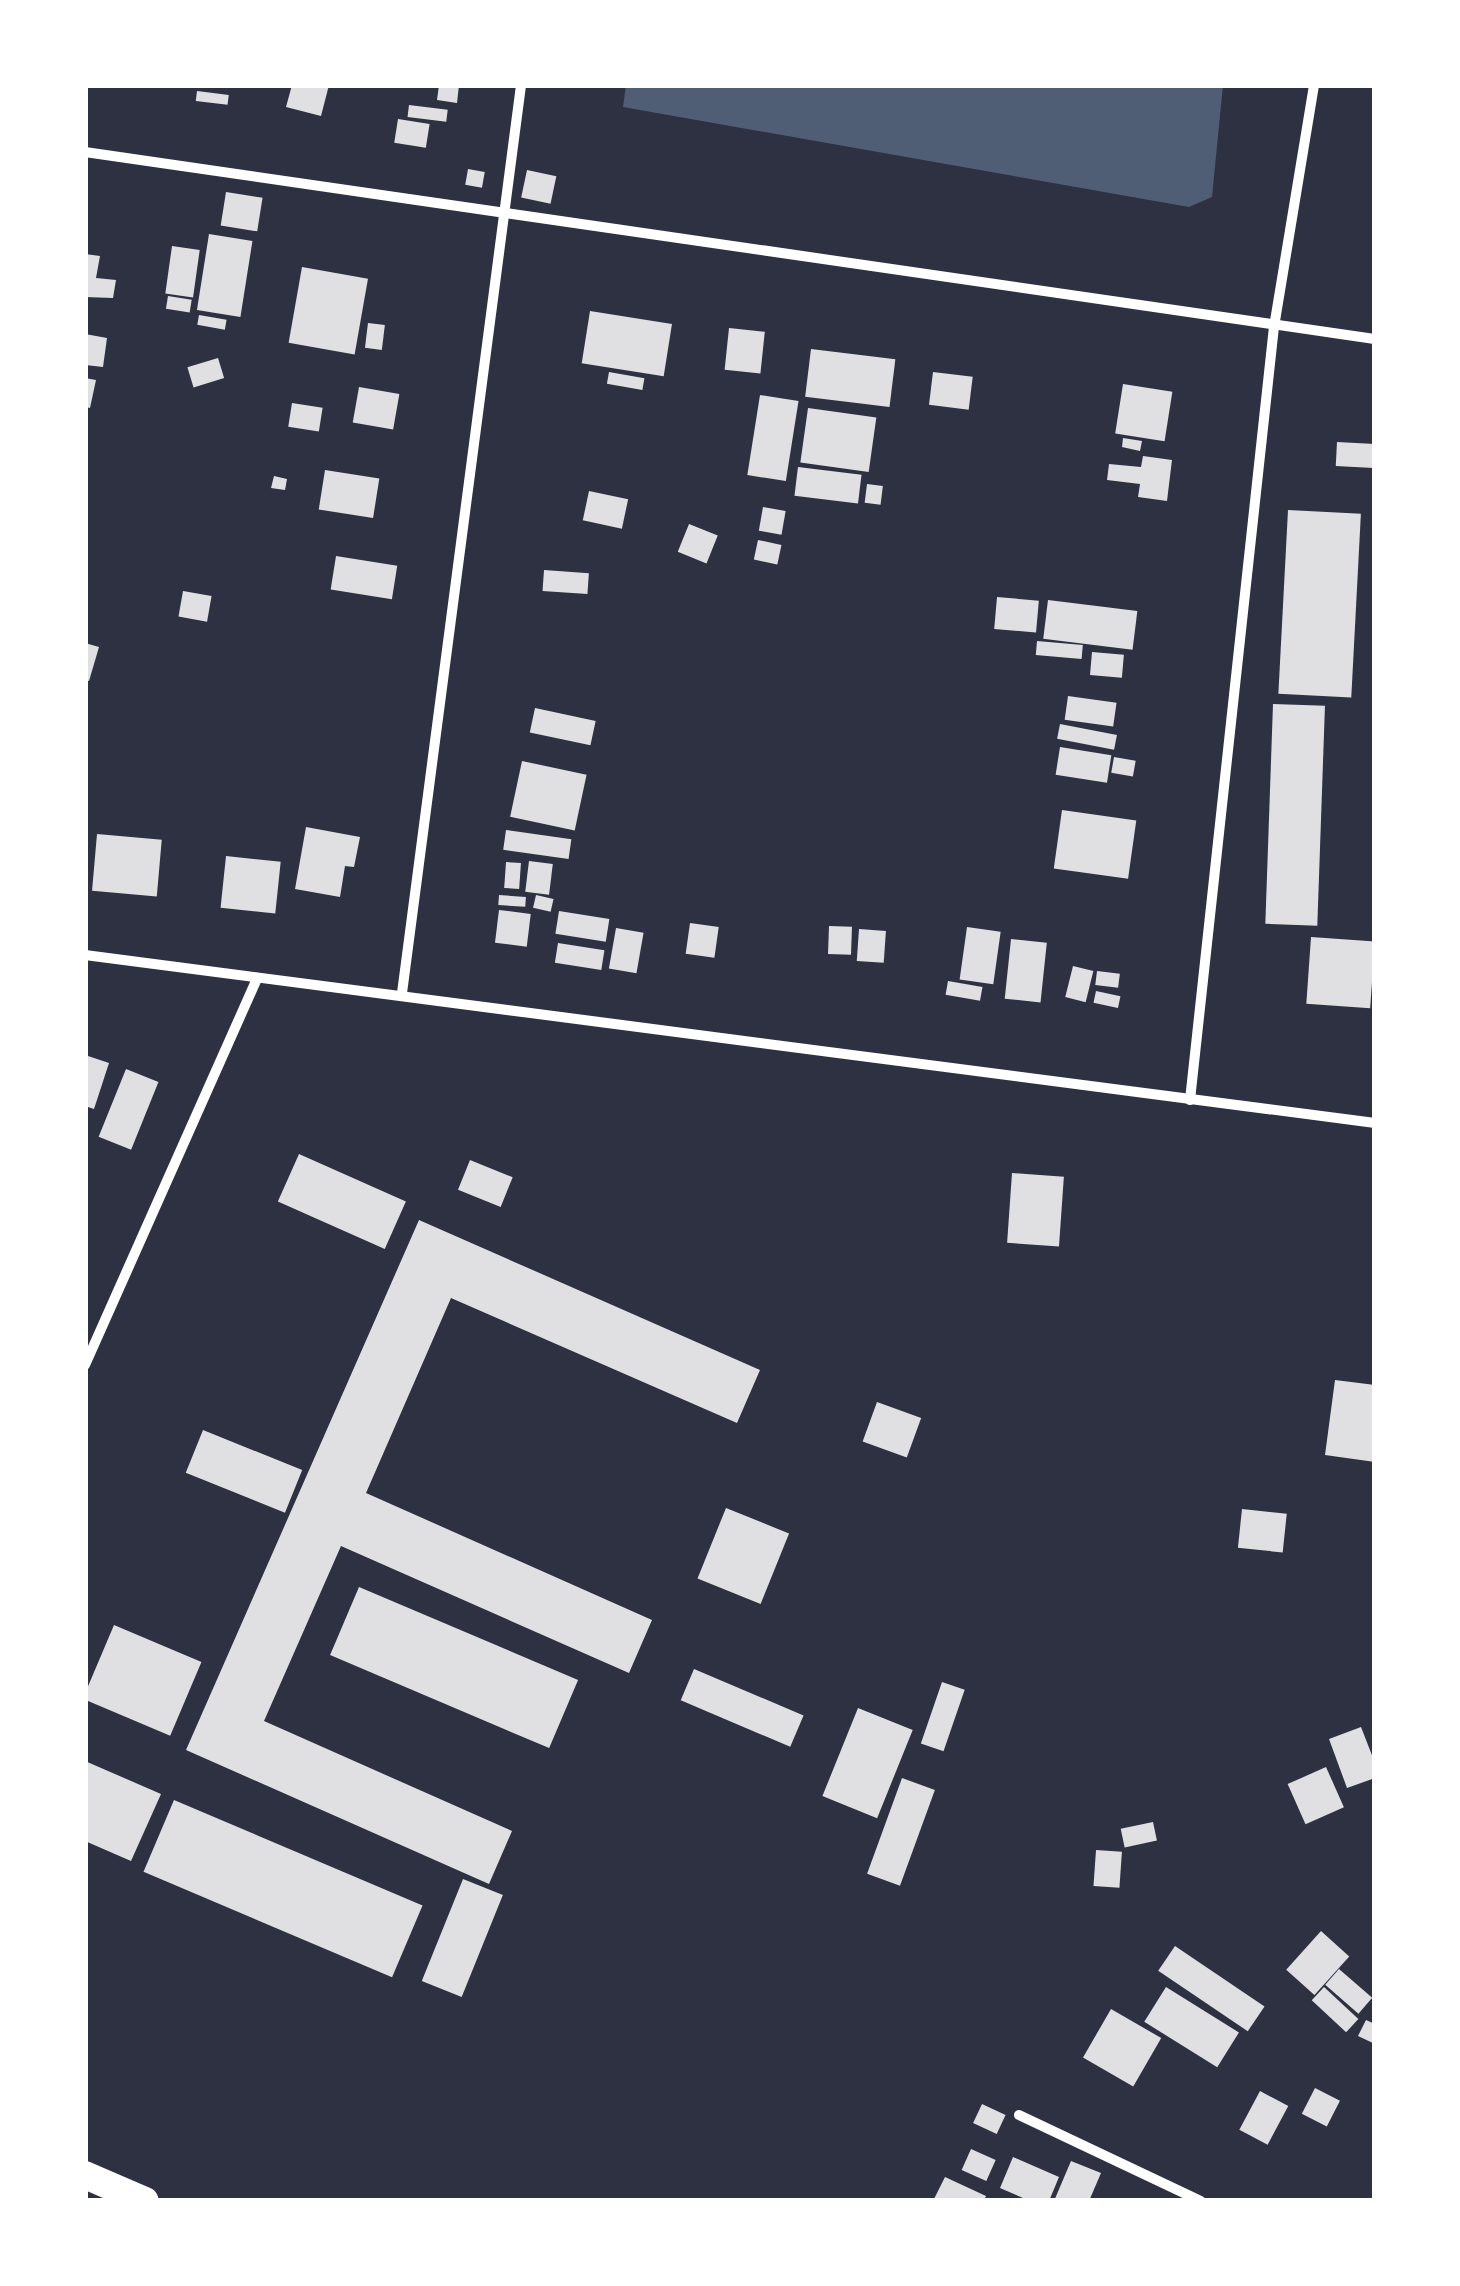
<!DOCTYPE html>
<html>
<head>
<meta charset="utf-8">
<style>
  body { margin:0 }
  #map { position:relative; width:1460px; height:2286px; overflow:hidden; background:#2d3142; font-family:Montserrat,sans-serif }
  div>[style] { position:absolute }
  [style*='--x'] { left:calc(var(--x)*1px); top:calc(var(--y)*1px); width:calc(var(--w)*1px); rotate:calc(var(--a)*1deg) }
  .water>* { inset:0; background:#4f5d75 }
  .building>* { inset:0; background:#e0e0e3; transform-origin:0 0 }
  .minor>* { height:10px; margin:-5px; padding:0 5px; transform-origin:5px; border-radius:5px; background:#fff }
  .trunk>* { height:28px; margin:-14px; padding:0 14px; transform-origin:14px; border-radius:14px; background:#fff }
  span { translate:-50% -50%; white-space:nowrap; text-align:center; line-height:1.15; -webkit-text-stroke:8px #fff; paint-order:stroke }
  .frame { position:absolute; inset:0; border:88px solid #fff; pointer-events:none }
</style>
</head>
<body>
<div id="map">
  <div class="water">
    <i style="clip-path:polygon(626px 85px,1223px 85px,1212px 197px,1189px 207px,623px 107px)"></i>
  </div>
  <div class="building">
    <i style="clip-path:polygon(292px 85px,329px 85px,321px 116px,286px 107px)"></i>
    <i style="clip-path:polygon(439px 85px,459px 85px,457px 103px,437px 100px)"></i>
    <i style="left:197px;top:91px;width:32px;height:10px;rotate:7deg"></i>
    <i style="left:409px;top:105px;width:39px;height:12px;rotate:7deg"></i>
    <i style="left:398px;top:119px;width:32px;height:24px;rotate:9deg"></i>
    <i style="left:468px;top:169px;width:17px;height:16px;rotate:10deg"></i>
    <i style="left:527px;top:170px;width:30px;height:28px;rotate:12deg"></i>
    <i style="left:226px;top:192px;width:37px;height:34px;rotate:9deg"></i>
    <i style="left:209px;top:234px;width:44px;height:77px;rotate:9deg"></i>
    <i style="left:172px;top:246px;width:28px;height:48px;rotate:8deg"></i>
    <i style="clip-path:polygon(85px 254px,100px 256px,96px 278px,116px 280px,113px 298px,85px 297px)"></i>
    <i style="left:302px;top:267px;width:67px;height:77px;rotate:10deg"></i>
    <i style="left:168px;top:296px;width:24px;height:13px;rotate:9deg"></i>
    <i style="left:590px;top:311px;width:83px;height:53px;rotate:9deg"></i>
    <i style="left:199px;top:315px;width:28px;height:10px;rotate:10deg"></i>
    <i style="left:368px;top:323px;width:17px;height:25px;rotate:7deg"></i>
    <i style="left:729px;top:328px;width:36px;height:42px;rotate:6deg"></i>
    <i style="clip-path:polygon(85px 334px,107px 338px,103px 367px,85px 365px)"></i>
    <i style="left:811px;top:349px;width:85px;height:48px;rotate:7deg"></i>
    <i style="left:218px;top:358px;width:21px;height:32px;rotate:73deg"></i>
    <i style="left:609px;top:372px;width:36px;height:12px;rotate:10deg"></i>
    <i style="left:933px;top:372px;width:40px;height:33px;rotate:7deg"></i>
    <i style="clip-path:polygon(85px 378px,96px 380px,90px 408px,85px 407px)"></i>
    <i style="left:1123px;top:384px;width:50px;height:50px;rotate:9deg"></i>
    <i style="left:359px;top:387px;width:41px;height:36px;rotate:10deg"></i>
    <i style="left:760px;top:395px;width:39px;height:81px;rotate:9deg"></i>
    <i style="left:292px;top:403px;width:31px;height:24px;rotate:9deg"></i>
    <i style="left:808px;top:408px;width:69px;height:55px;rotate:8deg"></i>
    <i style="clip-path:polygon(1123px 438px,1142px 441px,1140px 451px,1122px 447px)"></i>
    <i style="left:1337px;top:442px;width:38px;height:24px;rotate:3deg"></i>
    <i style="clip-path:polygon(1143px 456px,1172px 460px,1167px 501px,1138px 497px,1140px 484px,1107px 480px,1109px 464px,1141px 467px)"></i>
    <i style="left:798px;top:467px;width:64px;height:29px;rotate:7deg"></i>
    <i style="left:325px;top:470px;width:55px;height:40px;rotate:9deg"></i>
    <i style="clip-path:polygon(274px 476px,287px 479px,285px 490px,271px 488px)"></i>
    <i style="left:867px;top:484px;width:16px;height:19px;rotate:7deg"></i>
    <i style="left:589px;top:491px;width:40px;height:30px;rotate:12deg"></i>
    <i style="left:763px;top:507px;width:23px;height:24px;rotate:10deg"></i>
    <i style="left:1288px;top:510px;width:73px;height:184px;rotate:3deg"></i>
    <i style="left:689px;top:524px;width:31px;height:30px;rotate:22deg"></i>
    <i style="left:758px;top:540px;width:24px;height:20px;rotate:12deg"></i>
    <i style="left:336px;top:556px;width:62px;height:34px;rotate:9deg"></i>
    <i style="left:544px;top:570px;width:45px;height:21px;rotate:4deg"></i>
    <i style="left:183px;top:591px;width:29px;height:26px;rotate:10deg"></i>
    <i style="left:997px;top:597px;width:42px;height:32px;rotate:5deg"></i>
    <i style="left:1048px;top:600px;width:90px;height:39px;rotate:7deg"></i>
    <i style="left:1037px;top:641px;width:46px;height:14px;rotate:5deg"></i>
    <i style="clip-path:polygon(85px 643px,99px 647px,89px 681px,85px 680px)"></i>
    <i style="left:1092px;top:652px;width:32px;height:23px;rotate:5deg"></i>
    <i style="left:1068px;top:696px;width:49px;height:24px;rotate:8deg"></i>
    <i style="left:1273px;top:704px;width:52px;height:220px;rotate:2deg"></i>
    <i style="left:535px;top:708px;width:62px;height:25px;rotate:12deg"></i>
    <i style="left:1060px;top:724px;width:58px;height:15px;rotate:11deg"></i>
    <i style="left:1060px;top:747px;width:52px;height:28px;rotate:9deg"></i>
    <i style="left:1114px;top:757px;width:22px;height:16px;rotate:10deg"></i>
    <i style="left:522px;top:761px;width:66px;height:57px;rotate:12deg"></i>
    <i style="left:1062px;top:810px;width:75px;height:59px;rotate:8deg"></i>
    <i style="clip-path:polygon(306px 827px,360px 837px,354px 867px,345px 866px,340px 897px,295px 889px)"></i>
    <i style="left:506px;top:830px;width:66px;height:20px;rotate:8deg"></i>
    <i style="left:97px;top:834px;width:65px;height:57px;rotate:5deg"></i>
    <i style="left:226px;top:856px;width:55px;height:52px;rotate:6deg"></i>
    <i style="left:529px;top:861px;width:24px;height:31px;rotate:7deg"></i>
    <i style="left:506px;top:862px;width:15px;height:26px;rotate:4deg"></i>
    <i style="left:499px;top:895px;width:27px;height:10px;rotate:4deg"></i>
    <i style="left:536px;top:895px;width:18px;height:13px;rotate:13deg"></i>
    <i style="left:499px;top:910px;width:32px;height:33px;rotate:7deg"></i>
    <i style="left:559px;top:911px;width:51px;height:23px;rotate:9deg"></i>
    <i style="left:690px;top:923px;width:29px;height:31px;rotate:8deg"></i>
    <i style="left:829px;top:926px;width:23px;height:28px;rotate:2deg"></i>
    <i style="left:967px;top:927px;width:34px;height:53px;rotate:8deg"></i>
    <i style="left:616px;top:928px;width:28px;height:41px;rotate:10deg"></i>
    <i style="left:859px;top:929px;width:27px;height:32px;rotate:4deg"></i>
    <i style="left:1311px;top:937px;width:64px;height:67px;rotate:4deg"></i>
    <i style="left:1011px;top:939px;width:36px;height:60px;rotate:6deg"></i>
    <i style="left:558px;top:943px;width:47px;height:20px;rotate:9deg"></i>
    <i style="left:1073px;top:966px;width:21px;height:32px;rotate:14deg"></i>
    <i style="left:1097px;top:971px;width:23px;height:14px;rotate:7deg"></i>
    <i style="left:948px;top:981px;width:35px;height:14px;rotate:10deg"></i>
    <i style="left:1096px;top:991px;width:25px;height:12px;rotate:12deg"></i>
    <i style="clip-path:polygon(85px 1055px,109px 1063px,94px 1109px,85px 1106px)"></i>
    <i style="left:126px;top:1069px;width:35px;height:73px;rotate:22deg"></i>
    <i style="left:299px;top:1154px;width:117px;height:52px;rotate:24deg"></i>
    <i style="left:470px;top:1160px;width:46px;height:32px;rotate:22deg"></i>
    <i style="left:1012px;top:1173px;width:52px;height:70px;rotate:4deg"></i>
    <i style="clip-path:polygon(419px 1220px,760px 1370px,737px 1423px,451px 1298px,366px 1493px,652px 1620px,629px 1673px,341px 1546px,264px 1721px,512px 1831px,489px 1884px,186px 1750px)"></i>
    <i style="clip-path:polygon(1335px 1380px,1375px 1385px,1375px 1462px,1325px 1455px)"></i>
    <i style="left:877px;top:1402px;width:47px;height:42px;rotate:20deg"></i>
    <i style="left:203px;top:1430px;width:107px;height:46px;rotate:22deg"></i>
    <i style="left:726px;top:1508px;width:68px;height:76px;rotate:22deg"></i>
    <i style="left:1242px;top:1509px;width:45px;height:39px;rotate:6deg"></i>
    <i style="left:359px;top:1587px;width:238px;height:74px;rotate:23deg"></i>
    <i style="left:114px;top:1625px;width:95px;height:80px;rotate:23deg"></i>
    <i style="left:694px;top:1669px;width:119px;height:34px;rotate:23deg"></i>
    <i style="left:942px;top:1682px;width:24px;height:65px;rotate:19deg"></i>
    <i style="left:858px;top:1708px;width:59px;height:95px;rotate:22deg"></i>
    <i style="clip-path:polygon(1361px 1727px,1375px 1763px,1375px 1778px,1347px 1788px,1329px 1739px)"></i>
    <i style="clip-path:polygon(85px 1761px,161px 1794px,131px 1861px,85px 1841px)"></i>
    <i style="left:1326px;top:1767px;width:44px;height:42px;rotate:66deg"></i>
    <i style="left:902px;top:1778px;width:35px;height:102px;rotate:20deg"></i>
    <i style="left:174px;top:1800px;width:270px;height:78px;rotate:23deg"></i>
    <i style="left:1153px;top:1822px;width:19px;height:33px;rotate:78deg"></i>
    <i style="left:1096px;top:1850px;width:26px;height:36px;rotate:4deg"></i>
    <i style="left:463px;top:1879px;width:43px;height:110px;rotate:22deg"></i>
    <i style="left:1321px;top:1931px;width:38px;height:52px;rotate:42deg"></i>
    <i style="left:1175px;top:1946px;width:108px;height:30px;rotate:34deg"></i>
    <i style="left:1339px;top:1969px;width:44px;height:21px;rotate:41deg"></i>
    <i style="left:1166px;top:1987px;width:86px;height:41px;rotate:32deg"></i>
    <i style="left:1324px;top:1987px;width:47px;height:18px;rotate:43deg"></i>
    <i style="left:1111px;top:2009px;width:58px;height:56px;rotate:30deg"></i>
    <i style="clip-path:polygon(1366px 2020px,1375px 2024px,1375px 2044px,1358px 2036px)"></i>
    <i style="left:1315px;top:2088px;width:28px;height:29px;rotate:27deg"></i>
    <i style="left:1260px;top:2091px;width:32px;height:44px;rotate:28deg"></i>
    <i style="left:982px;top:2104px;width:26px;height:21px;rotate:25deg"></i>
    <i style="left:971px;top:2149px;width:27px;height:23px;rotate:24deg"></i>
    <i style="clip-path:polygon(1013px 2157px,1059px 2177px,1049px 2201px,1030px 2201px,1000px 2188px)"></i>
    <i style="clip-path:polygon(1071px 2161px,1101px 2173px,1089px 2201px,1054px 2201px)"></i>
    <i style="clip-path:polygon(945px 2177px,986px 2196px,984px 2201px,933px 2201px)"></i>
  </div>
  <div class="minor">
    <i style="--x:85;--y:152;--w:1303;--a:8.25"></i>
    <i style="--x:85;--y:955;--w:1301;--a:7.42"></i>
    <i style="--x:402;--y:993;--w:916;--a:-82.53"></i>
    <i style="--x:1190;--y:1100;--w:778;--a:-83.8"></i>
    <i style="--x:1274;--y:327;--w:245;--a:-80.6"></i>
    <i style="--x:85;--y:1365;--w:424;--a:-66"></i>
    <i style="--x:1019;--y:2115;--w:201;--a:25.3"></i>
  </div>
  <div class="trunk">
    <i style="--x:85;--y:2175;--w:65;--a:23.4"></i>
  </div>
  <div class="frame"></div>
</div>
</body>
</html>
